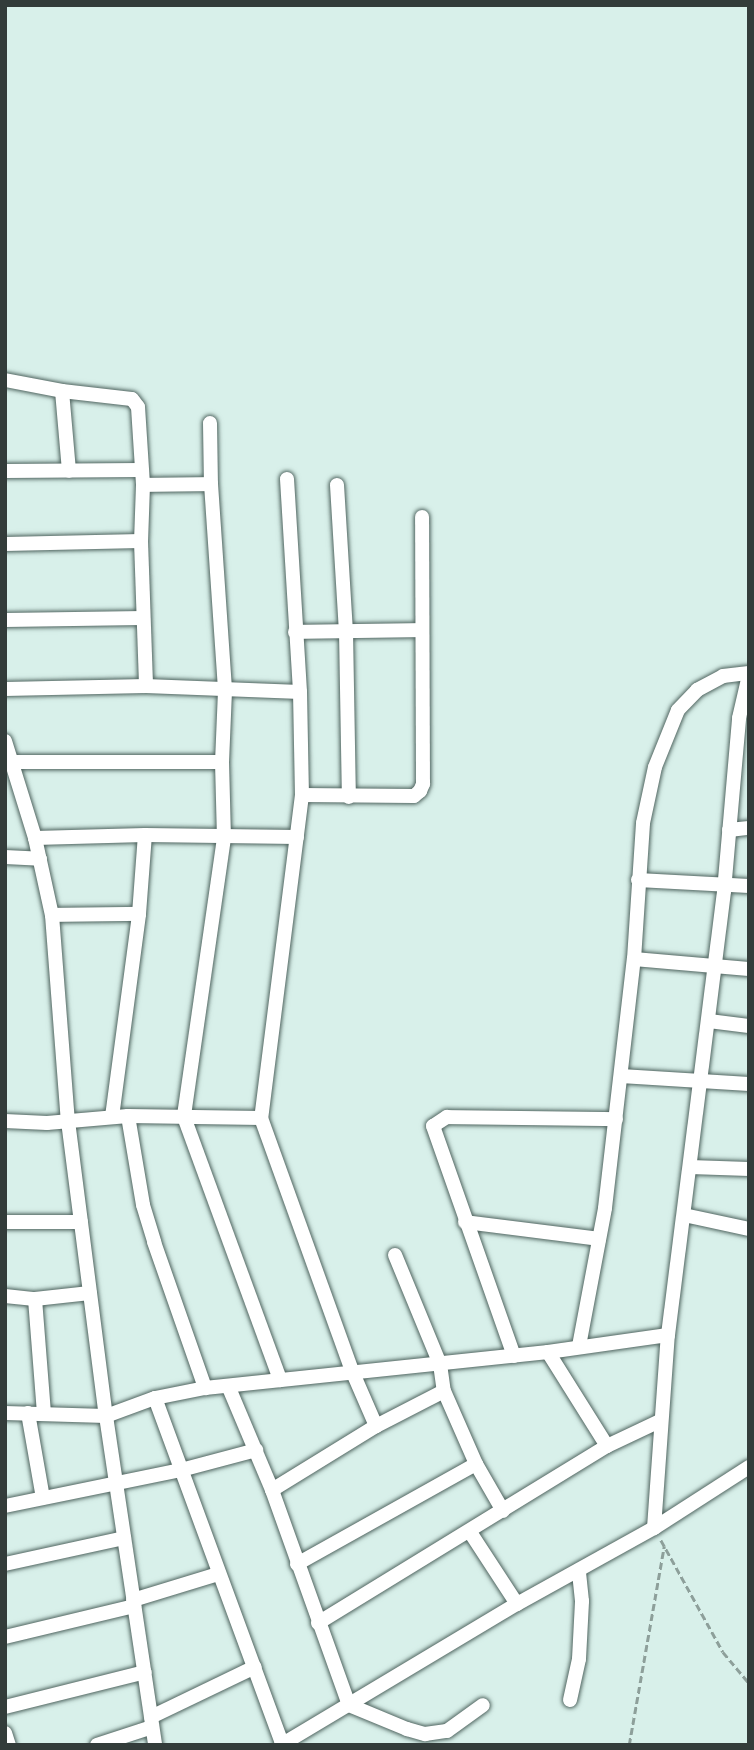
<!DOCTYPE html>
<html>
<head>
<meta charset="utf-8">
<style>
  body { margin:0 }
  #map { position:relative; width:754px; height:1750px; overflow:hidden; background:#d8f0ea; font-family:Helvetica,sans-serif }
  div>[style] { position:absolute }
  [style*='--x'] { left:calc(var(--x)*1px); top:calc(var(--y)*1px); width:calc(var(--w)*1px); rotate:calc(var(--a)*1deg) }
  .path>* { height:2.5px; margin-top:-1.25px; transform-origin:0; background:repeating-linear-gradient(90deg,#8d9f9a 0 7px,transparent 0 10.5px) }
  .roads { filter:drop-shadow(0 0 2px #506560) drop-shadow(0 0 2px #506560) }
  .street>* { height:14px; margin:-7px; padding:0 7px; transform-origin:7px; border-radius:7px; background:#fff }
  span { translate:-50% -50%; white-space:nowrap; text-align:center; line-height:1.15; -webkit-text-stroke:6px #e5fdf7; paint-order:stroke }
  .frame { position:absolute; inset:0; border:7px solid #333c3a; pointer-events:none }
</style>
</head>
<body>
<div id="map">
  <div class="path">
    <i style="--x:661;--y:1540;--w:128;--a:61"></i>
    <i style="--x:723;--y:1652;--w:40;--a:50"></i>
    <i style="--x:629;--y:1745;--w:202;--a:-80"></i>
  </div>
  <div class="roads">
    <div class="street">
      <i style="--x:5;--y:380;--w:58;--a:10.9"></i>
      <i style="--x:62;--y:391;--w:70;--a:6.5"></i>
      <i style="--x:132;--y:399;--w:10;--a:53"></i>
      <i style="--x:138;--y:407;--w:78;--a:86.3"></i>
      <i style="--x:143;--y:485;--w:56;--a:92"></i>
      <i style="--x:141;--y:541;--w:145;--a:88"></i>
      <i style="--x:62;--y:391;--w:80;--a:85"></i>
      <i style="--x:210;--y:423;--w:61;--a:89.1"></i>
      <i style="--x:211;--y:484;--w:207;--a:86.1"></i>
      <i style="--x:225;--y:691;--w:71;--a:92.4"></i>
      <i style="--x:222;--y:762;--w:76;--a:88.5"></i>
      <i style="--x:224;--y:838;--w:282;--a:98.2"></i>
      <i style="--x:184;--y:1117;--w:280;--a:69.9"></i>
      <i style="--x:5;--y:471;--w:136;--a:-0.4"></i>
      <i style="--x:287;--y:479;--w:213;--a:86.5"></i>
      <i style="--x:300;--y:692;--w:103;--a:88.9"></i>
      <i style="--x:302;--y:795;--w:326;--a:97.2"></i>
      <i style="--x:261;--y:1118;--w:271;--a:70.2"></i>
      <i style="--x:353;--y:1373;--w:58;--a:66.5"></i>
      <i style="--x:143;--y:485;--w:68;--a:-0.8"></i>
      <i style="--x:337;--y:485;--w:146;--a:86.5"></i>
      <i style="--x:346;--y:631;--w:166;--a:89"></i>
      <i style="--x:5;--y:544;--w:136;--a:-1.3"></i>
      <i style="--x:5;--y:620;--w:138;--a:-0.8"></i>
      <i style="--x:295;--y:632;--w:125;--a:-0.9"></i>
      <i style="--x:5;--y:689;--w:141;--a:-1.2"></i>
      <i style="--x:146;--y:686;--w:154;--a:2.2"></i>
      <i style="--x:5;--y:741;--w:102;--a:72.8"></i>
      <i style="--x:35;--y:838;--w:79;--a:77.6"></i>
      <i style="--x:52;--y:915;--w:207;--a:85.6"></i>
      <i style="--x:68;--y:1121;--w:297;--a:82.7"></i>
      <i style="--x:106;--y:1416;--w:333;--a:81.5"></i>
      <i style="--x:11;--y:762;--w:211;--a:0"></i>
      <i style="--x:302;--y:795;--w:112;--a:0.5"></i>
      <i style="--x:414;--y:796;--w:8;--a:-40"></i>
      <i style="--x:420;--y:791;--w:8;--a:-67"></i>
      <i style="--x:423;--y:784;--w:267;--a:-90.2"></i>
      <i style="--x:729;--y:830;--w:20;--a:-6"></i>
      <i style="--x:35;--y:838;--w:110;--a:-1.6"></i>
      <i style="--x:145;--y:835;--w:152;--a:0.8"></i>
      <i style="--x:5;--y:857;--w:35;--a:3"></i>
      <i style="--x:638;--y:880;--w:111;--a:3.1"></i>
      <i style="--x:52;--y:915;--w:87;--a:-0.7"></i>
      <i style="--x:634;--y:959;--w:115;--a:5"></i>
      <i style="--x:709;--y:1021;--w:40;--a:7.1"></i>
      <i style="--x:621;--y:1076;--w:128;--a:3.6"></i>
      <i style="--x:128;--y:1116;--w:90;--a:80.4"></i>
      <i style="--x:143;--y:1205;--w:39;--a:73"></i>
      <i style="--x:154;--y:1242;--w:155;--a:70.7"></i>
      <i style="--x:112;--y:1117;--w:205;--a:-82.4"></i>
      <i style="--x:139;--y:914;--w:79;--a:-85.7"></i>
      <i style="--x:5;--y:1121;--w:42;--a:2.7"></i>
      <i style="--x:47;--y:1123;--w:81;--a:-4.9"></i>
      <i style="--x:128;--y:1116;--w:133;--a:0.9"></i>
      <i style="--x:690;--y:1167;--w:59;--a:1.9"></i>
      <i style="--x:684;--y:1215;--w:66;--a:12.2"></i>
      <i style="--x:5;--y:1222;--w:76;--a:0"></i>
      <i style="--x:465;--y:1222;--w:135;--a:7.2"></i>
      <i style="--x:395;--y:1255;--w:118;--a:67.6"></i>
      <i style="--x:440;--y:1364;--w:27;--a:82"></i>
      <i style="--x:444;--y:1391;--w:80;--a:66.3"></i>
      <i style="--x:476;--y:1464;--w:54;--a:60.1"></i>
      <i style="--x:5;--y:1296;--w:30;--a:6"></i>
      <i style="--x:35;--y:1299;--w:55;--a:-6.2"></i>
      <i style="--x:35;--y:1299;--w:114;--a:85.5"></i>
      <i style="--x:579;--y:1346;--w:140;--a:-79.3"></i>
      <i style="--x:605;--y:1208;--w:251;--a:-83.4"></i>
      <i style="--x:634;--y:959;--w:136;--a:-86.2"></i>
      <i style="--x:643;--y:823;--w:57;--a:-77.9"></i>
      <i style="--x:655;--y:767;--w:61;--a:-68"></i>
      <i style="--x:678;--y:710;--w:28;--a:-46"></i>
      <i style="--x:697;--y:690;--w:30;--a:-28"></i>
      <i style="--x:723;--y:676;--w:26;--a:-7"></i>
      <i style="--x:548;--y:1352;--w:111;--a:57.9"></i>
      <i style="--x:514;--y:1356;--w:244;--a:-109.4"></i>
      <i style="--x:433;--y:1126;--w:17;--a:-33"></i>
      <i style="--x:447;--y:1117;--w:169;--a:0.7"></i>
      <i style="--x:229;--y:1388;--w:111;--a:67.1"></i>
      <i style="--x:272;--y:1490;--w:228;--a:70.3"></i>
      <i style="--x:349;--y:1705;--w:63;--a:22.5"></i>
      <i style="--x:407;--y:1729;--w:19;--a:16"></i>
      <i style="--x:425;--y:1734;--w:22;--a:-8"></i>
      <i style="--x:447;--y:1731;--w:44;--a:-35.8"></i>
      <i style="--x:155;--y:1398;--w:369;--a:69.8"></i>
      <i style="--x:5;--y:1413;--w:101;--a:1.7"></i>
      <i style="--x:106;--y:1416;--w:52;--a:-20.2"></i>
      <i style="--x:155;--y:1398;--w:51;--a:-11.3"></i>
      <i style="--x:205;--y:1388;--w:345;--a:-6"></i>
      <i style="--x:548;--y:1352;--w:121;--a:-8.1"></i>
      <i style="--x:28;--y:1413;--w:86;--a:80"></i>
      <i style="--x:272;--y:1490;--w:122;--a:-31.6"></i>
      <i style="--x:376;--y:1426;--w:76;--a:-27.2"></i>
      <i style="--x:5;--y:1506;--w:180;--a:-11.6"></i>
      <i style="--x:181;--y:1470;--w:78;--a:-14.9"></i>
      <i style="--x:654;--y:1528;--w:194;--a:-85.9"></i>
      <i style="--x:668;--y:1335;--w:448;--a:-82.8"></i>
      <i style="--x:724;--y:891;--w:174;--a:-85"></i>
      <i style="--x:739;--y:718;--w:44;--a:-76.9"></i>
      <i style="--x:470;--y:1532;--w:86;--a:56.9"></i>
      <i style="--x:5;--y:1564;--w:122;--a:-12.3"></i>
      <i style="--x:297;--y:1564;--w:205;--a:-29.2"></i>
      <i style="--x:133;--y:1600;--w:89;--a:-17"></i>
      <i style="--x:318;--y:1623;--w:339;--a:-31.5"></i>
      <i style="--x:607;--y:1446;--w:59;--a:-25.3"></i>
      <i style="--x:5;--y:1637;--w:133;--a:-13.5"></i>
      <i style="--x:570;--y:1700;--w:42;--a:-77.6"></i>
      <i style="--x:579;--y:1659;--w:58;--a:-87"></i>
      <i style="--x:582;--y:1601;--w:31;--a:-96"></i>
      <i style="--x:5;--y:1707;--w:144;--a:-14"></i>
      <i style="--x:151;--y:1717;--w:115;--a:-25.7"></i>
      <i style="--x:5;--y:1733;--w:13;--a:72"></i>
      <i style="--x:97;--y:1745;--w:58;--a:-18.1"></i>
      <i style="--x:281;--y:1745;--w:275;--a:-30.9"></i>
      <i style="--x:517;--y:1604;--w:157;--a:-29"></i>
      <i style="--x:654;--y:1528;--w:113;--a:-32.7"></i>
    </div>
  </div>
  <div class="frame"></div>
</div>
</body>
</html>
